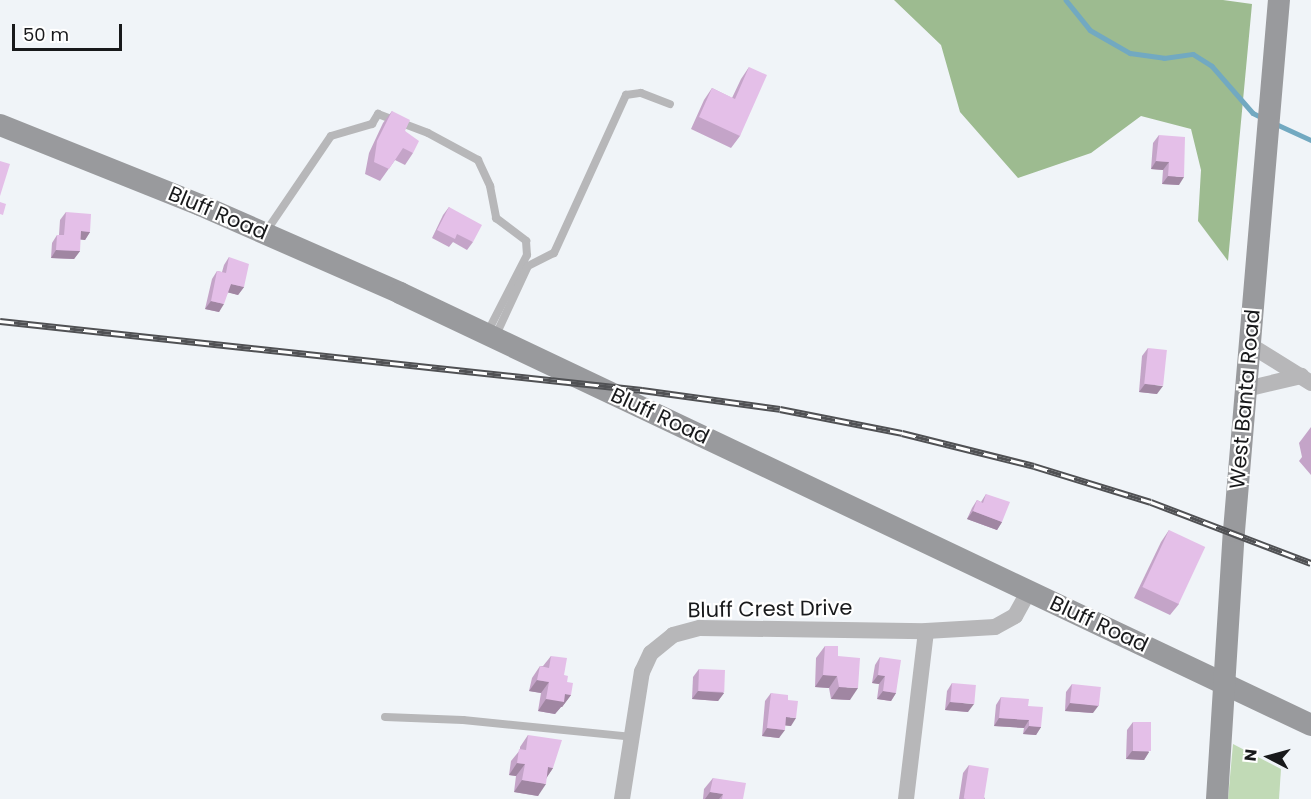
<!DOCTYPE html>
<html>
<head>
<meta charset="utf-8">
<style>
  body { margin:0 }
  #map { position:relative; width:1311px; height:799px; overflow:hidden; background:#f0f4f8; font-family:Poppins,sans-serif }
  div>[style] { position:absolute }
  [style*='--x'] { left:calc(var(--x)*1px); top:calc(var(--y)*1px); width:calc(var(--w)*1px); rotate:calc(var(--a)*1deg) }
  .green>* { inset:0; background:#c1dab6 }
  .forest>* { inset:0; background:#9dbb90 }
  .stream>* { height:4.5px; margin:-2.25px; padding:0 2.25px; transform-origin:2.25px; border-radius:2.25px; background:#72a9c1 }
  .lane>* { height:8px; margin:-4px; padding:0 4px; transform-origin:4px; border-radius:4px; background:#b7b7b9 }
  .street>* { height:16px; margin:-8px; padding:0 8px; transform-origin:8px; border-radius:8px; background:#b7b7b9 }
  .secondary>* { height:22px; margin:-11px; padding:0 11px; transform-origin:11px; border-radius:11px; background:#999a9d }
  .rail>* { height:7px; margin-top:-3.5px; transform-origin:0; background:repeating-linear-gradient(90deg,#fff 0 14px,#505154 0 28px); box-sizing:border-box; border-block:2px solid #505154 }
  .wall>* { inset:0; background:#c4a4c8 }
  .shaded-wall>* { inset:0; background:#a086a2 }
  .building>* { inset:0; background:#e4bfe8; transform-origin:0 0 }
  span { translate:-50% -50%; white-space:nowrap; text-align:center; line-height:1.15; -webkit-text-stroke:4.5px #fff; paint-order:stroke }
  .street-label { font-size:21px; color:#18191b }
  .north { position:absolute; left:1239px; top:727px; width:60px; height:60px; -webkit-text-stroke:4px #fff; paint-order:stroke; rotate:276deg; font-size:16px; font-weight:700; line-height:24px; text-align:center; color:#18191b }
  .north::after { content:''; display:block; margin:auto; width:21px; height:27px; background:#18191b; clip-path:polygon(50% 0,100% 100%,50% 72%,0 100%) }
  .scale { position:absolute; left:12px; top:24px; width:110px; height:27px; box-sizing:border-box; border:3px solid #18191b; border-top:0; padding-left:8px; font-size:18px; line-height:21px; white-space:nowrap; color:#18191b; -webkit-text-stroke:4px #fff; paint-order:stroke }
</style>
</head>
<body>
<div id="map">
  <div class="green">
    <i style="clip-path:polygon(1233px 744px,1281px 769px,1279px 799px,1228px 799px)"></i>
  </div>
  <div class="forest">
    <i style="clip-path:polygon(894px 0,1223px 0,1252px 4px,1228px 261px,1198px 221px,1201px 170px,1191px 129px,1141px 116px,1091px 153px,1018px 178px,960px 112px,941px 45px)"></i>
  </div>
  <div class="stream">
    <i style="--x:1066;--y:0;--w:38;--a:51"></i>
    <i style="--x:1090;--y:30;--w:46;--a:29.9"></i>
    <i style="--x:1130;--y:53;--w:34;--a:8"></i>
    <i style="--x:1164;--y:58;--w:29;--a:-8"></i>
    <i style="--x:1193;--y:54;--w:22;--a:32"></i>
    <i style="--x:1212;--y:66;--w:62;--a:48.9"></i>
    <i style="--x:1253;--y:113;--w:9;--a:27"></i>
    <i style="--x:1274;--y:123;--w:41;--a:24.7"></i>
  </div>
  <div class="lane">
    <i style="--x:265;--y:233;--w:117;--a:-55.8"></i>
    <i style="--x:331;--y:136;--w:43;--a:-16.3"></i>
    <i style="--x:372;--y:124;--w:12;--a:-59"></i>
    <i style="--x:378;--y:114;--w:53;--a:20.8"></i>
    <i style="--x:428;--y:133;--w:57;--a:28.4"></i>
    <i style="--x:478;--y:160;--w:29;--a:65"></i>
    <i style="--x:490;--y:186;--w:33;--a:79"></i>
    <i style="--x:496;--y:218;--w:38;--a:37"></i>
    <i style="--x:526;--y:241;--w:14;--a:86"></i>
    <i style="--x:527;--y:255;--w:88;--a:117.1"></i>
    <i style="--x:495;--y:337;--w:78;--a:-65.1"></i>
    <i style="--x:528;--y:266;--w:29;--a:-27"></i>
    <i style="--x:554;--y:253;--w:174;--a:-65.5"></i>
    <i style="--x:626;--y:95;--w:15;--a:-8"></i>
    <i style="--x:641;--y:93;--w:31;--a:21"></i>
    <i style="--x:385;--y:717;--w:78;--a:2.2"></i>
    <i style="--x:463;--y:720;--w:170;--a:5.7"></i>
  </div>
  <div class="street">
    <i style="--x:1250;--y:345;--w:72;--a:31.9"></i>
    <i style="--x:1246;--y:389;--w:57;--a:-13.3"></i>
    <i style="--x:622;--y:799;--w:129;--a:-81.1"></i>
    <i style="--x:642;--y:672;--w:21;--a:-65"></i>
    <i style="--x:651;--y:653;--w:28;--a:-39"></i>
    <i style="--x:673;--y:635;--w:28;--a:-15"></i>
    <i style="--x:700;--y:628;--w:226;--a:0.8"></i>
    <i style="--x:926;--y:631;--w:69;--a:-3.3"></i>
    <i style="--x:995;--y:627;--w:23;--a:-29"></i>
    <i style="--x:1015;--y:616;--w:29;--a:-61"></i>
    <i style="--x:906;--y:799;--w:169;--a:-83.2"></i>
  </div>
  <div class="secondary">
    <i style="--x:0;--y:125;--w:215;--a:21.8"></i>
    <i style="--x:200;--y:205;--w:219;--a:23.7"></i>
    <i style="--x:400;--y:293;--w:1008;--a:25.37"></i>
    <i style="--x:1217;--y:799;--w:269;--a:-86.4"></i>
    <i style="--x:1234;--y:531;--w:533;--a:-85.16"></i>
  </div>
  <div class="rail">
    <i style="--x:0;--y:321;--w:646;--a:6.13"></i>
    <i style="--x:642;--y:390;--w:139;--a:7.8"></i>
    <i style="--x:780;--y:409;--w:124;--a:11.1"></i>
    <i style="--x:902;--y:433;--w:136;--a:14"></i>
    <i style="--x:1034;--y:466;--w:122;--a:17.1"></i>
    <i style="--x:1151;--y:502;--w:171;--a:20.9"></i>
  </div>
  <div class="wall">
    <i style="clip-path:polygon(749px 67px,740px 136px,731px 148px,691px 129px,704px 100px,712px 88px,732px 98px,741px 79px)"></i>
    <i style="clip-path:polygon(392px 111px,405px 131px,413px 153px,405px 165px,395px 160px,380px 181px,365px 174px,369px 153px,383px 123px)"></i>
    <i style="clip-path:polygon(1159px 135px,1179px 185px,1162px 184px,1163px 170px,1151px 169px,1153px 143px)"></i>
    <i style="clip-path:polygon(449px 207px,473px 242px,467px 250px,453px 242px,449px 247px,432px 238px,443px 215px)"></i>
    <i style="clip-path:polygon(66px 212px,90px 232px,85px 240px,80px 239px,80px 251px,74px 259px,51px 258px,52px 243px,57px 235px,59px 235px,60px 220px)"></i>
    <i style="clip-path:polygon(229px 257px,244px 287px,238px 295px,228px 292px,219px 312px,205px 309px,212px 279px,217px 271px,222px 272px,224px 265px)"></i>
    <i style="clip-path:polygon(1148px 348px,1157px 394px,1139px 392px,1142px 356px)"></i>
    <i style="clip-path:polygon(1311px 427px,1311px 475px,1299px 461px,1302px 457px,1299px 443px)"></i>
    <i style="clip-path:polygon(986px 494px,1002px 522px,997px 530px,967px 519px,972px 508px,977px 500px,981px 502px)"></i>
    <i style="clip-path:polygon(1169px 530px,1179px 604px,1170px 615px,1134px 598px,1161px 542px)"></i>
    <i style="clip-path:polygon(825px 646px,838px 656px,850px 700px,831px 699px,829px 688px,815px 687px,816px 658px)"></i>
    <i style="clip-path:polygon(551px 656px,564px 675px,567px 682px,571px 695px,562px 707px,561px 707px,555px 714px,538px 711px,541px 693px,529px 691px,532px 678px,540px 666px,543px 666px)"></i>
    <i style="clip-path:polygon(880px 657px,896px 693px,891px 701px,877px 699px,879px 684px,872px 683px,875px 665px)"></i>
    <i style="clip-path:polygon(699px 669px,724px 693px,718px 701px,692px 699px,693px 677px)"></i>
    <i style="clip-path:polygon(952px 683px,968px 712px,945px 710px,947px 691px)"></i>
    <i style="clip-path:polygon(1072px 684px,1093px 713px,1065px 711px,1066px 692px)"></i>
    <i style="clip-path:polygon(771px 693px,788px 700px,791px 726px,785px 725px,779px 738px,762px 736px,765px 701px)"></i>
    <i style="clip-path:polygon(1001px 697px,1028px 706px,1041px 727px,1036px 735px,1023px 734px,1024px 728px,994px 726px,996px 705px)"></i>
    <i style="clip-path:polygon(1133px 722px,1149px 752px,1144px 760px,1126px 759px,1127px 730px)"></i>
    <i style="clip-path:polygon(528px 735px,553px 768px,547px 777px,538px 796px,514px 792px,516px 776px,509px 775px,511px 761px,520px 750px,520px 747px)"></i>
    <i style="clip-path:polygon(969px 765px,985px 799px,959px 799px,963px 773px)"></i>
    <i style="clip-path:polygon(713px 778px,743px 799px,703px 799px,704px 789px)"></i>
  </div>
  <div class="shaded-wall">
    <i style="clip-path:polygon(1156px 161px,1169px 162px,1163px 170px,1151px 169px)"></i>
    <i style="clip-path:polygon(1168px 176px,1184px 177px,1179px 185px,1162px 184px)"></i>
    <i style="clip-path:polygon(81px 231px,90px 232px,85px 240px,75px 239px)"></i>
    <i style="clip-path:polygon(56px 250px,80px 251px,74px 259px,51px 258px)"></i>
    <i style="clip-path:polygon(231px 284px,244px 287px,238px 295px,226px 292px)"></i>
    <i style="clip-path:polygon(211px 301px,224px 304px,219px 312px,205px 309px)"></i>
    <i style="clip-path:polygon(1145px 384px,1163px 386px,1157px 394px,1139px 392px)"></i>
    <i style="clip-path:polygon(973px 511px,1002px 522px,997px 530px,967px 519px)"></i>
    <i style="clip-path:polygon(823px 675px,837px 676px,829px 688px,815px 687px)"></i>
    <i style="clip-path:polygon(878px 675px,885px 676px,879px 684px,872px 683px)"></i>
    <i style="clip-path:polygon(537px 680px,549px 682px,541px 693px,529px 691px)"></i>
    <i style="clip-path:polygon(839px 687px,858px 688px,850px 700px,831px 699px)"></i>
    <i style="clip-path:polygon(698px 691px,724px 693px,718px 701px,692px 699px)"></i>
    <i style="clip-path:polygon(883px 691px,896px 693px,891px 701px,877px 699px)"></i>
    <i style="clip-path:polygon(565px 694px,571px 695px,562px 707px,561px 707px,555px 714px,538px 711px,546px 699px)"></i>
    <i style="clip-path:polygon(950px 702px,974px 704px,968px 712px,945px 710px)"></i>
    <i style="clip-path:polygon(1070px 703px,1099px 705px,1093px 713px,1065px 711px)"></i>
    <i style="clip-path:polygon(786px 717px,796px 718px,791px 726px,780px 725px)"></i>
    <i style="clip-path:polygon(999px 718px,1029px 720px,1024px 728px,994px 726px)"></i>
    <i style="clip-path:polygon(1029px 726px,1041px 727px,1036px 735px,1023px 734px)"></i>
    <i style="clip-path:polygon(767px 728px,785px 730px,779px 738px,762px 736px)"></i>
    <i style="clip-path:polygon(1132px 751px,1149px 752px,1144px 760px,1126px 759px)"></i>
    <i style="clip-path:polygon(517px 763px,525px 764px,516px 776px,509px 775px)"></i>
    <i style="clip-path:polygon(548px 767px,553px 768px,545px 780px)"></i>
    <i style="clip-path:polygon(522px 780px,546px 784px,538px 796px,514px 792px)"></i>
    <i style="clip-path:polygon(710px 792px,723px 794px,719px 799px,705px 799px)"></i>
  </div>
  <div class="building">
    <i style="clip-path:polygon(749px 67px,767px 75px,740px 136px,699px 117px,712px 88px,735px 99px)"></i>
    <i style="clip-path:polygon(392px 111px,410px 120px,405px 131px,419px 141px,413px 153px,403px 148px,389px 169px,374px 162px,377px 141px)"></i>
    <i style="clip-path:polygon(1159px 135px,1185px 137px,1184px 177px,1168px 176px,1169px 162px,1156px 161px)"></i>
    <i style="clip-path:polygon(0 161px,10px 164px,0 196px)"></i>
    <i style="clip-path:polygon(0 202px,6px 204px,3px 215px,0 214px)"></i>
    <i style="clip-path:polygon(449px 207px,482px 225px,473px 242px,457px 234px,455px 239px,437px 230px)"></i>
    <i style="clip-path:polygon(66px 212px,91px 214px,90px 232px,81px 231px,80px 251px,56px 250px,57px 235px,64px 235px)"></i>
    <i style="clip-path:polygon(229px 257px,249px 264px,244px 287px,231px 284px,224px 304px,211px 301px,217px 271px,226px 273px)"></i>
    <i style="left:1148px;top:348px;width:19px;height:36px;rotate:6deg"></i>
    <i style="clip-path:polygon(986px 494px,1010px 502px,1002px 522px,973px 511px,977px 500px,983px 503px)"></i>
    <i style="left:1169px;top:530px;width:40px;height:63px;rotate:25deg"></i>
    <i style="clip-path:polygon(825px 646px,838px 646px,838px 656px,860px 658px,858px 688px,839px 687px,837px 676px,823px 675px)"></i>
    <i style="clip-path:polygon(551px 656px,567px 658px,564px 675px,568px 676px,567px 682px,573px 683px,571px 695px,565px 694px,564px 702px,546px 699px,549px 682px,537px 680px,540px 666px,549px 668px)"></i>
    <i style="clip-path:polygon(880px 657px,901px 660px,896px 693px,883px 691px,885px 676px,878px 675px)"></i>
    <i style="left:699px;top:669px;width:26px;height:22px;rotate:2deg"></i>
    <i style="left:952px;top:683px;width:24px;height:19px;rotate:5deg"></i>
    <i style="left:1072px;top:684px;width:29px;height:19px;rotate:6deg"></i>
    <i style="clip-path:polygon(771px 693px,788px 695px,788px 700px,798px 701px,796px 718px,786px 717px,785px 730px,767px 728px)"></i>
    <i style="clip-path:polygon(1001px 697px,1029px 699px,1028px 706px,1043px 707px,1041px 727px,1029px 726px,1029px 720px,999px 718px)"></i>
    <i style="left:1133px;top:722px;width:18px;height:29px"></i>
    <i style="clip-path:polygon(528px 735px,562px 740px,553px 768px,548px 767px,546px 784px,522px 780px,525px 764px,517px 763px,519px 749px,526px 750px)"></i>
    <i style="left:969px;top:765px;width:20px;height:34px;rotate:9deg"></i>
    <i style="clip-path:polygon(713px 778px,746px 783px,743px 799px,722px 799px,723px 794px,710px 792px)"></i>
  </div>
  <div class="street-label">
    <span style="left:218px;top:213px;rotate:23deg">Bluff Road</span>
    <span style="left:1245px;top:399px;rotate:-85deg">West Banta Road</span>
    <span style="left:660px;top:416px;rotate:25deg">Bluff Road</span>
    <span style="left:770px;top:609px;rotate:-1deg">Bluff Crest Drive</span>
    <span style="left:1099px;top:624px;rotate:25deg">Bluff Road</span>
  </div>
  <div class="north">N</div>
  <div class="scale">50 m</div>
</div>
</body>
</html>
